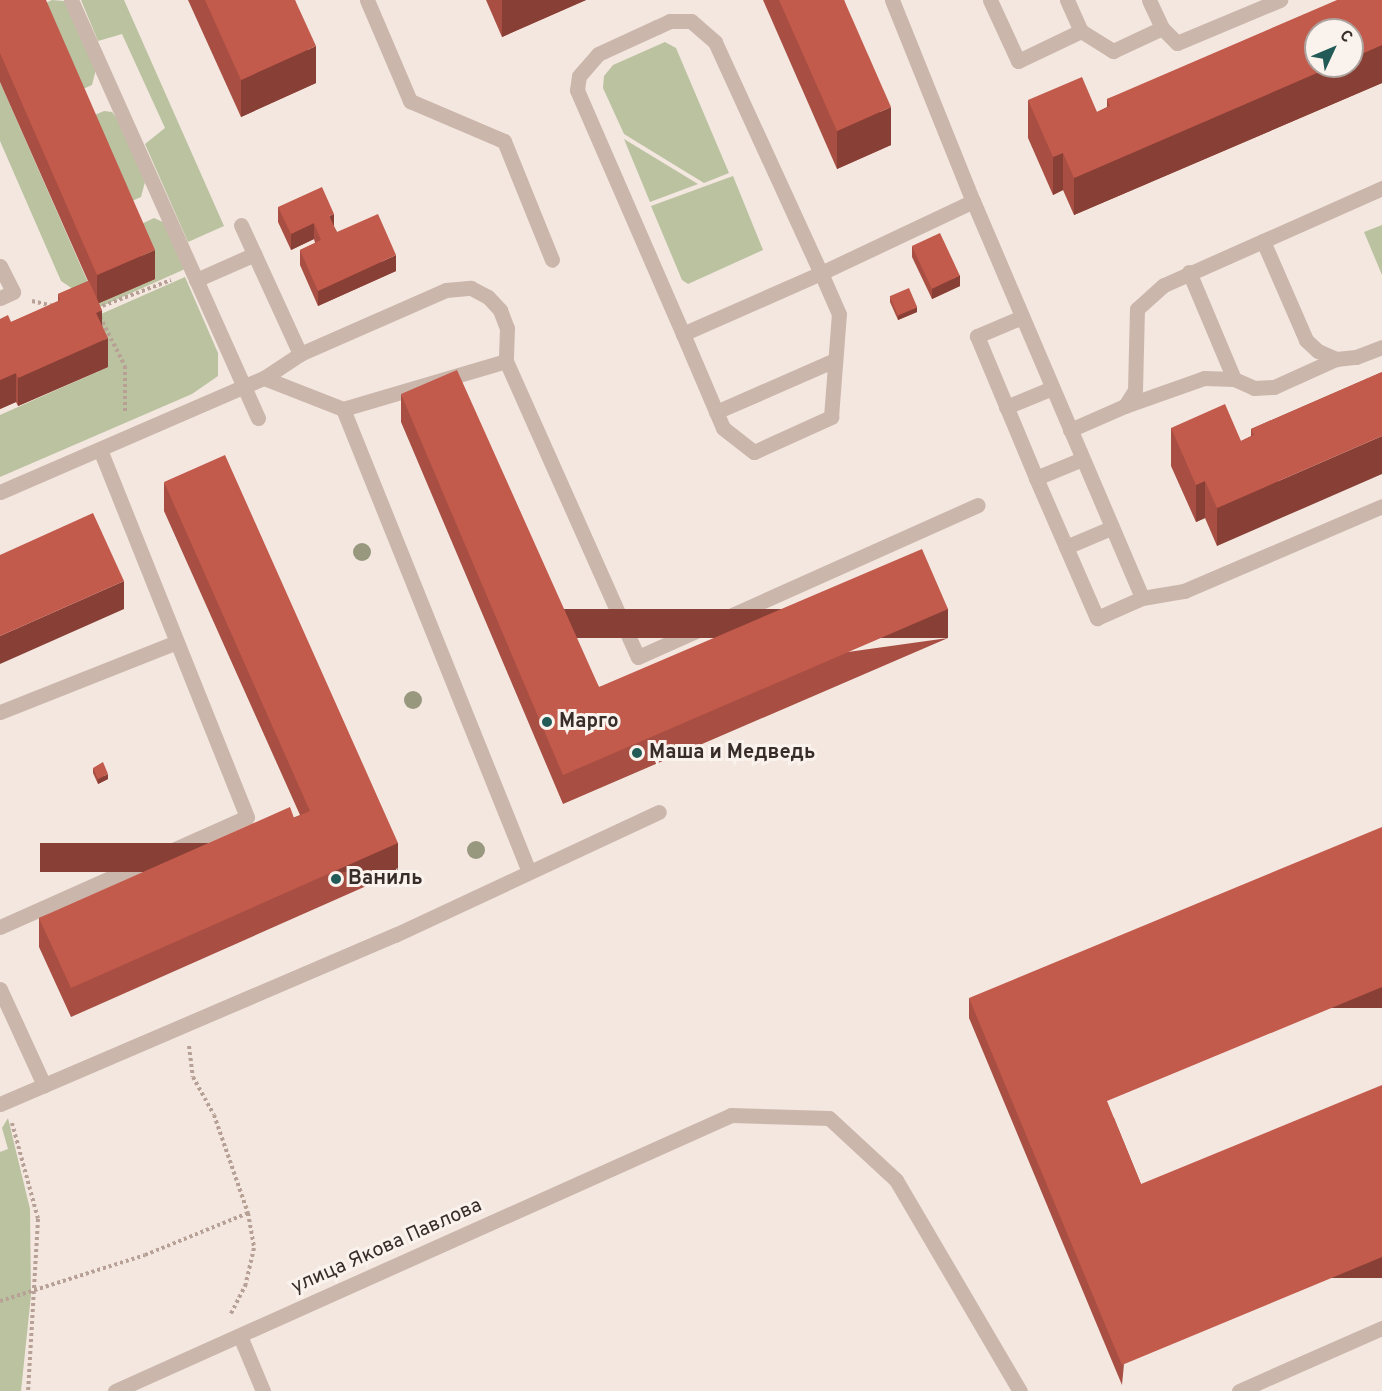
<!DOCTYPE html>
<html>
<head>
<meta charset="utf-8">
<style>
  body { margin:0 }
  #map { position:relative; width:1382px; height:1391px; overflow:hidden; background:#f3e7e0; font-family:Overpass,sans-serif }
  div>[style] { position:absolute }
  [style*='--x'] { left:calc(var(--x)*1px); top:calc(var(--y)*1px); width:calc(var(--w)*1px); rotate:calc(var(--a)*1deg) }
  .green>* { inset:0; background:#bac2a0 }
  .path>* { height:4px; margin-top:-2px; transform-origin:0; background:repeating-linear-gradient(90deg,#b7a096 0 3px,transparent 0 6px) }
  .service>* { height:15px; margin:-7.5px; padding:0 7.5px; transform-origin:7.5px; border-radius:7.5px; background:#cbb6ab }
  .trees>* { width:18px; height:18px; margin:-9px; border-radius:50%; background:#98987f }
  .wall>* { inset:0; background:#a84e42 }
  .shaded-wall>* { inset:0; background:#884036; transform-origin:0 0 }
  .building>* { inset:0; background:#c35b4d; transform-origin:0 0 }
  .dots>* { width:16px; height:16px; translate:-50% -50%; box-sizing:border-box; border:3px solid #faf2ec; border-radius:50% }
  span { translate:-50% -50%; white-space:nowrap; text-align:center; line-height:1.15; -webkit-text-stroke:6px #faf2ec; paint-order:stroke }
  .poi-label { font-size:20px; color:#392d2a; font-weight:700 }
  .left { translate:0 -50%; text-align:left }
  .street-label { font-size:20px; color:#392d2a }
  .north { position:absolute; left:1304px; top:18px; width:60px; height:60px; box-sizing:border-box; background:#faf2ec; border:2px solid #ada39e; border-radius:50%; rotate:46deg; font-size:16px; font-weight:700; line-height:24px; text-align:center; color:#392d2a }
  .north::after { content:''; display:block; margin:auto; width:21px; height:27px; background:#215a56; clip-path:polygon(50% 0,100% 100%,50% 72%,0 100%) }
</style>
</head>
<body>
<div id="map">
  <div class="green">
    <i style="clip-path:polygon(52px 0,64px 1px,70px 9px,96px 69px,92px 85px,74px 93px,37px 7px)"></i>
    <i style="clip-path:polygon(81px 0,124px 0,224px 226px,188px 242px,145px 144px,165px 128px,122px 34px,98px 41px)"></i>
    <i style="clip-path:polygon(665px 42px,676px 48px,729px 173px,704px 183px,624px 134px,603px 88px,604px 76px,613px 65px)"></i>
    <i style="clip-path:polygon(0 82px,97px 303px,133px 228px,154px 218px,165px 223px,185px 269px,100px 307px,61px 281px,0 141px)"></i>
    <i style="clip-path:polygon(104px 111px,112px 112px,118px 120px,145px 182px,141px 197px,123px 205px,85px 119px)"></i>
    <i style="clip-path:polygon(624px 139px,698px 184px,650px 202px)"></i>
    <i style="clip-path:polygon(733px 176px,763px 250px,688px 284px,682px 280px,651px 206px)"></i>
    <i style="clip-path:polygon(1382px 225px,1382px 275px,1364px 232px)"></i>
    <i style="clip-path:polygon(185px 277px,218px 353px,218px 376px,192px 394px,0 477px,0 415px,108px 367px,92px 318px)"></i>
    <i style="clip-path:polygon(8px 1118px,30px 1209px,31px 1295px,21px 1391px,0 1391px,0 1152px,8px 1149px,2px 1128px)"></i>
  </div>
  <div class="path">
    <i style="--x:32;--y:301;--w:23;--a:13"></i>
    <i style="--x:97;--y:308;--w:79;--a:-20.7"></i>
    <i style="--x:100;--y:317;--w:55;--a:63"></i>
    <i style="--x:125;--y:366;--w:46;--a:90"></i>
    <i style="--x:189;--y:1046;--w:31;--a:83"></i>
    <i style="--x:193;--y:1077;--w:43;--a:61.1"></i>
    <i style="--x:214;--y:1115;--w:104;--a:70.9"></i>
    <i style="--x:248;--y:1213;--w:36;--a:80"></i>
    <i style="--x:254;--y:1248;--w:37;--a:103"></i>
    <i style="--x:246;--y:1284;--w:34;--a:117"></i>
    <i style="--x:12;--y:1123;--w:99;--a:74.8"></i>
    <i style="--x:38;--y:1219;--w:172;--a:93.3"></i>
    <i style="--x:0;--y:1301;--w:152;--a:-17.6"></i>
    <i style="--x:145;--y:1255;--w:111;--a:-22.2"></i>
  </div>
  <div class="service">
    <i style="--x:71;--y:0;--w:458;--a:65.9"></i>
    <i style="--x:367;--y:0;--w:110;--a:66.9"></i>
    <i style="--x:410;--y:101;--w:102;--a:23.1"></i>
    <i style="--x:504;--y:141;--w:128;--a:68"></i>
    <i style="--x:892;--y:0;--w:217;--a:68.1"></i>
    <i style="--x:973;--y:201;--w:431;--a:66.9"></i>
    <i style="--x:1142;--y:598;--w:43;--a:-9.5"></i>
    <i style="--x:1184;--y:591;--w:215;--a:-23.2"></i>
    <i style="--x:990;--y:0;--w:67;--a:65.3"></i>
    <i style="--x:1018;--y:61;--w:70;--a:-25.5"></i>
    <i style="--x:1067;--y:0;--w:34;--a:66"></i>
    <i style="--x:1081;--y:31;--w:38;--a:32"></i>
    <i style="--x:1113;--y:51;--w:54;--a:-25.1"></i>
    <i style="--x:1149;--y:0;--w:31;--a:65"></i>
    <i style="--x:1162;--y:28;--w:21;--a:45"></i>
    <i style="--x:1177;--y:43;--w:112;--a:-22.7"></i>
    <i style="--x:1382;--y:188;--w:130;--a:156"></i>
    <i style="--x:1263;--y:241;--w:108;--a:66.5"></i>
    <i style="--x:1306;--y:340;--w:16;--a:43"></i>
    <i style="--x:1318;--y:351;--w:20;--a:24"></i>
    <i style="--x:1336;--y:359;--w:20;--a:-6"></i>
    <i style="--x:1356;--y:357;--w:28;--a:-21"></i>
    <i style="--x:241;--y:225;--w:142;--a:65.4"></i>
    <i style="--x:0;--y:266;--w:29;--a:63"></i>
    <i style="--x:13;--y:292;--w:14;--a:155"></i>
    <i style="--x:1189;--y:272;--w:116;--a:67.2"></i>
    <i style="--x:196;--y:280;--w:64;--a:-23.8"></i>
    <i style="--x:1022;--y:317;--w:49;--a:157.1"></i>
    <i style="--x:977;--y:336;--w:154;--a:67.4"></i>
    <i style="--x:1036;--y:478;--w:153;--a:66.5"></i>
    <i style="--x:1097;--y:618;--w:49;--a:-24"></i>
    <i style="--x:683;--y:334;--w:102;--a:66.9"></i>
    <i style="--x:723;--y:428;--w:39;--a:38"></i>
    <i style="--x:754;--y:452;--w:85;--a:-24.4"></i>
    <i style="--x:831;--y:417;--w:103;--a:-85.6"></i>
    <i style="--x:839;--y:314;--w:45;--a:-113.7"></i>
    <i style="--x:821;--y:273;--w:151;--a:156.2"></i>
    <i style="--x:683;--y:334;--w:266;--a:-113.5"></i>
    <i style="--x:577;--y:90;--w:14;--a:-82"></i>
    <i style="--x:579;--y:76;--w:29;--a:-49"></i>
    <i style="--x:598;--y:54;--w:65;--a:-24.6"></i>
    <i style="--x:657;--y:27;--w:14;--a:-25"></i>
    <i style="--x:670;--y:21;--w:21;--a:0"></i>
    <i style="--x:691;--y:21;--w:32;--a:41"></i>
    <i style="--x:715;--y:42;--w:254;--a:65.4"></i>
    <i style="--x:821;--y:273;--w:168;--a:-25.3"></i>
    <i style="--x:264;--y:378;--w:43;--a:-33.7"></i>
    <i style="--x:300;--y:354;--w:159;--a:-23.7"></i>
    <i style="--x:446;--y:290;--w:25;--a:-5"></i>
    <i style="--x:471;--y:288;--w:19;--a:28"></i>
    <i style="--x:488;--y:297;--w:18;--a:47"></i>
    <i style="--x:500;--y:310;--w:19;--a:69"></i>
    <i style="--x:507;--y:328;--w:33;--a:92"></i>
    <i style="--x:1125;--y:406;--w:84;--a:-19.5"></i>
    <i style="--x:1204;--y:378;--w:30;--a:2"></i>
    <i style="--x:1234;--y:379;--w:22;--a:24"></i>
    <i style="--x:1254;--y:388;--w:20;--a:-3"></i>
    <i style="--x:1274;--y:387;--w:68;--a:-24.3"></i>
    <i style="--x:1006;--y:407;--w:50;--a:-22.4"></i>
    <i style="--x:343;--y:409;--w:497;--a:68.1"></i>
    <i style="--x:716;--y:412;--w:130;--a:-23.6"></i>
    <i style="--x:1070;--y:430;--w:60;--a:-23.6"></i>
    <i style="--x:1125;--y:406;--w:19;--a:-58"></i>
    <i style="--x:1135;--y:390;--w:81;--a:-88.6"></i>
    <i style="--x:1137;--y:309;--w:36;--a:-42"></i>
    <i style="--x:1164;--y:285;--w:108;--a:-24"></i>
    <i style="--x:1036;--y:478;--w:50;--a:-22.4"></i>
    <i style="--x:0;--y:492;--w:288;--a:-23.4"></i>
    <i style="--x:264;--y:378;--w:85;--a:21.4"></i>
    <i style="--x:343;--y:409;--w:170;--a:-16.4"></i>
    <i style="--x:506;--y:361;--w:324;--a:66"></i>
    <i style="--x:638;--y:657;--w:372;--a:-24.1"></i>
    <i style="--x:1066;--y:547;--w:49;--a:-22.9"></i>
    <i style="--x:0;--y:712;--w:190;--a:-21.6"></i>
    <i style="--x:0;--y:927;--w:270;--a:-24"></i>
    <i style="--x:247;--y:817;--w:395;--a:-111.8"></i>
    <i style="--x:0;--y:989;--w:106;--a:65.4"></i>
    <i style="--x:0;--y:1104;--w:430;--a:-23.2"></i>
    <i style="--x:395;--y:935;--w:291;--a:-25"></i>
    <i style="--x:240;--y:1336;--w:60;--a:67.3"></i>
    <i style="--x:115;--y:1391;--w:675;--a:-24.13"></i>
    <i style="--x:731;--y:1115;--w:98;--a:1.8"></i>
    <i style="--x:829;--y:1118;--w:91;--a:42.8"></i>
    <i style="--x:896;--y:1180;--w:245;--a:59.6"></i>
    <i style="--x:1239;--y:1391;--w:156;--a:-23.8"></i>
  </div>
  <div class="trees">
    <i style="left:362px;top:552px"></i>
    <i style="left:413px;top:700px"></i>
    <i style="left:476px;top:850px"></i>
  </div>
  <div class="wall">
    <i style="clip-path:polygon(0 0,155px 279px,99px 303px,108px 367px,18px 406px,16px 402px,0 409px,0 319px,11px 322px,58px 302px,58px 294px,88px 281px,0 82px)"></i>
    <i style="clip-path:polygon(188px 0,295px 0,316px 83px,241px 117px)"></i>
    <i style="clip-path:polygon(486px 0,586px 0,502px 37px)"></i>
    <i style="clip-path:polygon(763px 0,844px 0,891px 145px,837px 169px)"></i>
    <i style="clip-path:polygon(1382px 0,1382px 83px,1074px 215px,1063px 190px,1053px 195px,1028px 138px,1028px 100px,1097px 112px,1107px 107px,1107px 99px)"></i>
    <i style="clip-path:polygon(278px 207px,334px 227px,337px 232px,396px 271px,318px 306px,300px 265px,300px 250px,315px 243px,314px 239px,291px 250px,278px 222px)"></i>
    <i style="clip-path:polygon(912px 246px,960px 286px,932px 299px,912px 257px)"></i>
    <i style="clip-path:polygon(890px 297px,917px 312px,898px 320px,890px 302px)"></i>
    <i style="clip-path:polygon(1382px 372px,1217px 546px,1205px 518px,1196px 522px,1171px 466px,1171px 428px,1241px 441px,1251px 436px,1251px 429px)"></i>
    <i style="clip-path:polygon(401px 394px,599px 687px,948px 638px,563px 804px,401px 422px)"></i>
    <i style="clip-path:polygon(164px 482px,398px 872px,71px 1017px,39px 947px,39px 918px,300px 815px,164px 511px)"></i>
    <i style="clip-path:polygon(93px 768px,108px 779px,98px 784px,93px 773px)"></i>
    <i style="clip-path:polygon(969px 998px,1114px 1118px,1141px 1184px,1122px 1385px,969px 1018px)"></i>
  </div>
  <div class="shaded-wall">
    <i style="clip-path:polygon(502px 0,586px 0,502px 37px)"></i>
    <i style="clip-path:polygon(1382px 45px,1382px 83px,1074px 215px,1074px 178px,1333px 66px,1352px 66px,1352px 58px)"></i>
    <i style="clip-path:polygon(316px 46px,316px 83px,241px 117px,241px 80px)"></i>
    <i style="clip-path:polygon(891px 107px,891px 145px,837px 169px,837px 131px)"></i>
    <i style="clip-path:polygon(1063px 153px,1063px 190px,1053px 195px,1053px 157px)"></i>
    <i style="clip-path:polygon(334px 214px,334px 230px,329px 216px)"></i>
    <i style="clip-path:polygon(314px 223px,314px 239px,291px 250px,291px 234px)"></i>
    <i style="clip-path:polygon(155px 250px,155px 279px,97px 304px,97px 275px)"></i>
    <i style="clip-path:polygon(396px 255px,396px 271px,318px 306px,318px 291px)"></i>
    <i style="clip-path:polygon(960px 275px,960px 286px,932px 299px,932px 289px)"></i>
    <i style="clip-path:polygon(917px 307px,917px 312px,898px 320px,898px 315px)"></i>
    <i style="clip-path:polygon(102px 310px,102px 339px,96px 313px)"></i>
    <i style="clip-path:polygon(108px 338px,108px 367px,18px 406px,18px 378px)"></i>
    <i style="clip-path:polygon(16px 373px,16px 402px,0 409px,0 380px)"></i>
    <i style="clip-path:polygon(1382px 436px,1382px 474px,1217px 546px,1217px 508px)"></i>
    <i style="clip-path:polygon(1205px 481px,1205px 518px,1196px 522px,1196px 485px)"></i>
    <i style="clip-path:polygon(124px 581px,124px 609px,0 664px,0 636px)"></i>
    <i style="left:948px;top:609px;width:29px;height:419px;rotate:90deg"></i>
    <i style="clip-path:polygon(108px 774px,108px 779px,98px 784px,98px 779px)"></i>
    <i style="left:398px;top:843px;width:29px;height:358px;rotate:90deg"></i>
    <i style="left:1382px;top:987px;width:21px;height:298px;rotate:90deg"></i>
    <i style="left:1382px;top:1257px;width:21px;height:282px;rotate:90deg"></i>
  </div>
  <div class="building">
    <i style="clip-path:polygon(0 0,46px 0,155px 250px,97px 275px,0 53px)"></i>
    <i style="clip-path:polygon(205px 0,295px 0,316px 46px,241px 80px)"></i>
    <i style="clip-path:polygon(779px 0,844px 0,891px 107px,837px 131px)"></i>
    <i style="clip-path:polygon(1337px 0,1382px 0,1382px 45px,1352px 58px,1352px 30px,1316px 30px,1316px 66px,1333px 66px,1074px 178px,1063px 153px,1053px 157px,1028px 100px,1082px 77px,1097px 112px,1110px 106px,1107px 99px)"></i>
    <i style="clip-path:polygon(322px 187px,334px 214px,329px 216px,337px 232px,378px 214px,396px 255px,318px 291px,300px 250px,321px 240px,314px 223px,291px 234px,278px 207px)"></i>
    <i style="left:940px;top:233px;width:47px;height:31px;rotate:65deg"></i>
    <i style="clip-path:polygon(89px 281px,102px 310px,96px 313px,108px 338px,18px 378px,16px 373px,0 380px,0 319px,8px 315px,11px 322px,60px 300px,58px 294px)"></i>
    <i style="left:909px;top:288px;width:21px;height:21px;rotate:67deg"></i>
    <i style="clip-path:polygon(457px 370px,599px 687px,922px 549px,948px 609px,563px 775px,401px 394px)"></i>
    <i style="clip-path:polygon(1382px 372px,1382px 436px,1217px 508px,1205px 481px,1196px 485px,1171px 428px,1225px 404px,1241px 441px,1254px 435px,1251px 429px)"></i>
    <i style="clip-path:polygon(225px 455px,398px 843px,71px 988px,39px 918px,290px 807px,294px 818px,310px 811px,164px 482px)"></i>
    <i style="clip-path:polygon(93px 513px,124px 581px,0 636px,0 555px)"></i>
    <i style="clip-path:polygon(103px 762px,108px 774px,98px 779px,93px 768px)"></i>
    <i style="clip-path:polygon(1382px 827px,1382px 987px,1107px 1101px,1141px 1184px,1382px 1085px,1382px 1257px,1122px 1365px,969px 998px)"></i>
  </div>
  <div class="dots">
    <i style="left:547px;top:722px;background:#215a56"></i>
    <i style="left:637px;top:753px;background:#215a56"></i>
    <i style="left:336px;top:879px;background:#215a56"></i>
  </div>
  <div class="poi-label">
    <span class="left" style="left:559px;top:722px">Марго</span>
    <span class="left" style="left:649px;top:753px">Маша и Медведь</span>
    <span class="left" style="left:348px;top:879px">Ваниль</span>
  </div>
  <div class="street-label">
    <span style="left:387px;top:1247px;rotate:-24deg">улица Якова Павлова</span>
  </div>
  <div class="north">С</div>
</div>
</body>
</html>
